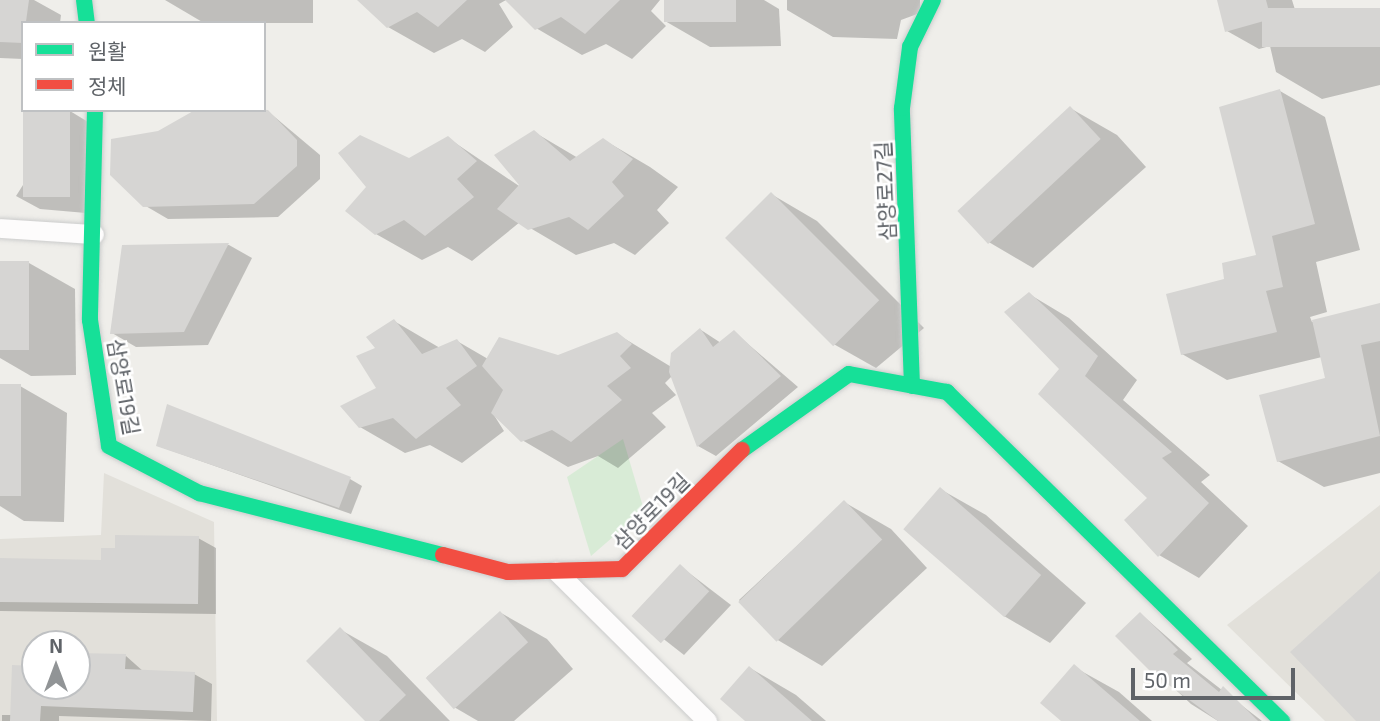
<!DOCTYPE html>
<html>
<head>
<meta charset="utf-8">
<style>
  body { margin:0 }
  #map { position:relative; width:1380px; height:721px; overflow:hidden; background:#efeeea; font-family:"Exo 2","Noto Sans KR",sans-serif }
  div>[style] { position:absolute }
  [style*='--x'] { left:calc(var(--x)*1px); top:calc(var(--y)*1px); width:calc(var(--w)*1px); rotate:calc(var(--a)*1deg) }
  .education>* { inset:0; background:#e2e0da }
  .green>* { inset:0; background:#d8ebd6 }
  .shadow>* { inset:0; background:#0003 }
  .building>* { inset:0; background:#d6d5d3; transform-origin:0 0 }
  .roads { filter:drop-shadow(0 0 2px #cbcccc) drop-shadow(0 0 2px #cbcccc) }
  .street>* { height:19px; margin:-9.5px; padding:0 9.5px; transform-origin:9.5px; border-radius:9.5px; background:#fdfcfc }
  .fast>* { height:16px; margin:-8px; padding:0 8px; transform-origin:8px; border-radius:8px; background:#16e098 }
  .jam>* { height:16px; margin:-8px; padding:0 8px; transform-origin:8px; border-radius:8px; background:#f24e42 }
  span { translate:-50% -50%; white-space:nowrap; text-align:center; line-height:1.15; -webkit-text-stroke:5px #fff; paint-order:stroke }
  .street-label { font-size:21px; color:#5f6368 }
  .legend { position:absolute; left:21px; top:21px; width:245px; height:91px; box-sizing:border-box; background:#fff; border:2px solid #bfc1c3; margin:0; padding:9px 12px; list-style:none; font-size:21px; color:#5f6368 }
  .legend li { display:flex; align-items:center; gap:14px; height:35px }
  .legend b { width:35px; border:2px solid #bfc1c3 }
  .north { position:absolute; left:21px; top:630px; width:70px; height:70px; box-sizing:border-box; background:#fff; border:2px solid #bfc1c3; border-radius:50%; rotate:0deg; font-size:19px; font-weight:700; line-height:28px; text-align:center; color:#5f6368 }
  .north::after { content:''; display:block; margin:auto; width:24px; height:32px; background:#919496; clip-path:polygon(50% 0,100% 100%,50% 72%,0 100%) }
  .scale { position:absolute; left:1131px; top:668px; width:164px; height:32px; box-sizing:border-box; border:4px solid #5f6368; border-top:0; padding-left:9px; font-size:21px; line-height:24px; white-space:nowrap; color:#5f6368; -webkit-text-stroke:5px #fff; paint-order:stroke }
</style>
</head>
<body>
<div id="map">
  <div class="education">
    <i style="clip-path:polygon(evenodd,104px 473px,214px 522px,217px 721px,0 721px,0 539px,101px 535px,104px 473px,35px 644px,77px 644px,77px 686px,35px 686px,35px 644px)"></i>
    <i style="clip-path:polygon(1380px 505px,1380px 721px,1325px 721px,1227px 625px)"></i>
  </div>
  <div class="green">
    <i style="clip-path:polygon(623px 439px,644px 510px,591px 556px,567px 477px)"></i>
  </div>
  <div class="shadow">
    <i style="clip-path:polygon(0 0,34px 0,61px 15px,60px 23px,23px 23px,23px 59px,0 58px)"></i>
    <i style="clip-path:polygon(165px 0,313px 0,313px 23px,204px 23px)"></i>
    <i style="clip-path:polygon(373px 0,506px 0,499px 4px,513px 27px,485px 52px,462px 39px,434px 53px,388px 27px)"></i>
    <i style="clip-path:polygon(514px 0,660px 0,651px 11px,666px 26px,632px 59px,606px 44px,582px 55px,536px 28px)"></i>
    <i style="clip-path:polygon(666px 0,764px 0,779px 9px,781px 46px,710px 47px,665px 21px)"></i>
    <i style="clip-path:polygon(787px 0,920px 0,920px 13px,901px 20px,897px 39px,833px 37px,787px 10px)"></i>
    <i style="clip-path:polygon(1218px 0,1292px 0,1301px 29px,1380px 10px,1380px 85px,1322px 99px,1276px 72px,1270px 46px,1259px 49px,1227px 31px)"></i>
    <i style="clip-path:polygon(1280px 91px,1325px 117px,1360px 250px,1316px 262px,1327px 312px,1310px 317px,1312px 322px,1380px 304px,1380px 473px,1324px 487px,1278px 461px,1327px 380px,1322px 357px,1227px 380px,1182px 354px,1226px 281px,1259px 256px)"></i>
    <i style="clip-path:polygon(264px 108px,320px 155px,320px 179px,278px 217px,168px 219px,144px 205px)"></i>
    <i style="clip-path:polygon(1070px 108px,1117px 135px,1146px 167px,1033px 268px,987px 241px)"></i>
    <i style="clip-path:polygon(70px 111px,93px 125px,86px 213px,40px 209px,16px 196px)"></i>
    <i style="clip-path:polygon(534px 132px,578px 158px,604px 140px,650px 167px,678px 187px,657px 210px,669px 223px,635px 255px,614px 243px,576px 255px,520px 222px,472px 261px,448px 247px,422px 260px,376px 234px,410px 160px,448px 138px,522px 188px)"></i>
    <i style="clip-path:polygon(771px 194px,817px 221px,924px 328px,876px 368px,830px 342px)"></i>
    <i style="clip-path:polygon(229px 245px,252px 258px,208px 345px,136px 347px,112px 333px,123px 247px)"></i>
    <i style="clip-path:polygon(0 263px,29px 263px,75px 289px,76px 375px,31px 376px,0 358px)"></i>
    <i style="clip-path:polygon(1029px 294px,1069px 318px,1137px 380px,1123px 400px,1210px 475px,1201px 482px,1248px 526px,1199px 578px,1159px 555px,1149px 498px,1061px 369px)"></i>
    <i style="clip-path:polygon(394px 321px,440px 348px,457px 341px,488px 359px,558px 357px,617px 334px,673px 368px,701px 330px,721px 343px,734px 332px,798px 387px,716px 456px,698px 446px,673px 375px,665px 383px,676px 395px,652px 413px,666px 427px,618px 468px,598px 456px,568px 467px,522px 440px,492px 412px,504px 431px,462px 463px,430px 445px,405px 453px,360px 427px,379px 389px,378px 348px)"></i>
    <i style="clip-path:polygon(0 386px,20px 386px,67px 413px,64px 522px,24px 521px,0 506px)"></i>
    <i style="clip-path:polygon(158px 446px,350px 479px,362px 486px,351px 514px)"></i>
    <i style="clip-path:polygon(940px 489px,986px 515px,1086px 603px,1050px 643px,1004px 616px)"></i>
    <i style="clip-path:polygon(844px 502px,891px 529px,927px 568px,822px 666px,776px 639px,739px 600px)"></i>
    <i style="clip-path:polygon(198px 538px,216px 548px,216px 614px,0 611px,0 560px,103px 561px,117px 550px)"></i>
    <i style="clip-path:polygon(680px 566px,731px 605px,684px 655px,633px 615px)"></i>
    <i style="clip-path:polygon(501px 613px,547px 639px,573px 669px,514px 721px,478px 721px,454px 707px,427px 677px)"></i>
    <i style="clip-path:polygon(1141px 614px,1192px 659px,1187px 663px,1262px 721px,1218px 721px,1191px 704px,1118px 636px)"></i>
    <i style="clip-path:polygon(341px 630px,387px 656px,450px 721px,368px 721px)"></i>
    <i style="clip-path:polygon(126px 656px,144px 672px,194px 674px,212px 684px,211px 721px,59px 716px,59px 721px,2px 721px,2px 715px,12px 715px,35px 668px,35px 686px,77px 686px)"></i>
    <i style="clip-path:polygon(1074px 667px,1119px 692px,1152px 721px,1064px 721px)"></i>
    <i style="clip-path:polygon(750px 668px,796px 695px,826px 721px,747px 721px)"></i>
  </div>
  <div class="building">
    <i style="clip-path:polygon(0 0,29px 0,23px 43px,0 42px)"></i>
    <i style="clip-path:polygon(357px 0,467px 0,438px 27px,417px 12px,387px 28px)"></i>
    <i style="clip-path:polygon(505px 0,620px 0,585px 34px,561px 17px,535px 30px)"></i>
    <i style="left:664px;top:0;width:72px;height:22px"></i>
    <i style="clip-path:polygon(1217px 0,1266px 0,1271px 19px,1225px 32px)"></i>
    <i style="left:1380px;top:8px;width:39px;height:118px;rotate:90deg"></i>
    <i style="clip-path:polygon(1280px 89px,1315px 224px,1272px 236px,1283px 287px,1266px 291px,1277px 332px,1181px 355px,1166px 294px,1224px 279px,1222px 263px,1256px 255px,1219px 107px)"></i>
    <i style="left:1070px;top:106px;width:45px;height:154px;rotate:47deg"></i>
    <i style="left:23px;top:110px;width:47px;height:87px"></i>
    <i style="clip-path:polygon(195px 110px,268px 110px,297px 140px,297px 166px,254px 204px,143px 207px,110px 175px,111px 139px,158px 131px)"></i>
    <i style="clip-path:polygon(534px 130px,570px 161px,603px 138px,633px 159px,612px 182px,624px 196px,588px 230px,569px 217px,528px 230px,497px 209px,519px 185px,494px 155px)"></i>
    <i style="clip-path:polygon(360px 135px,409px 158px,448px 136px,477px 161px,457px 179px,474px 197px,425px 236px,404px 220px,375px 235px,345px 211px,366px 187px,338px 153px)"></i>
    <i style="left:771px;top:192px;width:153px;height:65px;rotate:45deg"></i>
    <i style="clip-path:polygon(229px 243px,184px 332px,110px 334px,122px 245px)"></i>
    <i style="left:0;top:261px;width:29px;height:89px"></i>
    <i style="clip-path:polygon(1029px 292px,1098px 356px,1085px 376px,1172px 452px,1162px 458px,1209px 503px,1158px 557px,1124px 520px,1147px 498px,1038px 394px,1059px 369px,1004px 312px)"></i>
    <i style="clip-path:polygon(1380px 303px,1380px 341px,1361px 345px,1380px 436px,1277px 462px,1259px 395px,1325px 378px,1312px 320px)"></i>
    <i style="clip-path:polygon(394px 319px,422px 354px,457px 339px,477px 366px,446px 388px,461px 405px,416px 439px,393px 418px,359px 428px,340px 406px,376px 388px,356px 356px,375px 348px,366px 337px)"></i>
    <i style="clip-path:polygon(700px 328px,713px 347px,734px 330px,781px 376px,697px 447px,669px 372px,671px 353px)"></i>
    <i style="clip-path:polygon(617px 332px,632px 344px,620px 356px,631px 368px,607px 386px,622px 400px,571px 442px,552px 430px,521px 442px,491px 413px,503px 390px,482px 366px,499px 337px,558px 355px)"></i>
    <i style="left:0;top:384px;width:21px;height:112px"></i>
    <i style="clip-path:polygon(167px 404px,351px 477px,339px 508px,156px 446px)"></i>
    <i style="left:940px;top:487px;width:134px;height:56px;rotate:41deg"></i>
    <i style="left:844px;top:500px;width:55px;height:147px;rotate:46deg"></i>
    <i style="clip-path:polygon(115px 535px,199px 536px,198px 604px,0 602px,0 558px,101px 560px,101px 548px,115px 548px)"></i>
    <i style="left:680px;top:564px;width:40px;height:71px;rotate:43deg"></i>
    <i style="clip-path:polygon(1380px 571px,1380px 721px,1356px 721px,1290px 652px)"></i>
    <i style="left:500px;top:611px;width:42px;height:100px;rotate:48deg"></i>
    <i style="clip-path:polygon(1140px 612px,1178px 650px,1173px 654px,1219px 692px,1223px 686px,1258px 721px,1218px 721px,1151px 672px,1115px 636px)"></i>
    <i style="clip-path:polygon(340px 627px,406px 695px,379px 721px,365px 721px,306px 661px)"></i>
    <i style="clip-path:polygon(77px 653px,126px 654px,125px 669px,195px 672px,193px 712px,41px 706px,40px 721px,10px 721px,12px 665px,35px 666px,35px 686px,77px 686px)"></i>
    <i style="clip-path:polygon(1074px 664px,1140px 721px,1061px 721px,1040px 703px)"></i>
    <i style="clip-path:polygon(749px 666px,812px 721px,745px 721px,720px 699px)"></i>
  </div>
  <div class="roads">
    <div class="street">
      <i style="--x:0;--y:228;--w:94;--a:3.7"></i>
      <i style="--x:556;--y:571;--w:213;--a:44.8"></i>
    </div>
    <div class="fast">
      <i style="--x:84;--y:0;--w:23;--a:83"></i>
      <i style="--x:95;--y:110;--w:210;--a:91.4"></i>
      <i style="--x:90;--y:320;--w:127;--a:81.4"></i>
      <i style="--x:109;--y:446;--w:102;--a:27.6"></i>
      <i style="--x:199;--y:493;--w:252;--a:14.3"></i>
      <i style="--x:912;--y:386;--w:278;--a:-92.1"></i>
      <i style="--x:902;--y:108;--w:62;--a:-82.5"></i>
      <i style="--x:910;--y:47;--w:52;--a:-63.9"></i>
      <i style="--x:742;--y:450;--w:131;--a:-35.4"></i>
      <i style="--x:849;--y:374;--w:100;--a:10.4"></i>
      <i style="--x:947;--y:392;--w:470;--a:44.5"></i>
    </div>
    <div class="jam">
      <i style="--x:443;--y:555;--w:67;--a:14.7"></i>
      <i style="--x:508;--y:572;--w:114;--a:-1.5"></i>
      <i style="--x:622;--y:569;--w:169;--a:-44.8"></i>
    </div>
  </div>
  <div class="street-label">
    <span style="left:885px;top:191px;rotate:-93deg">삼양로27길</span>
    <span style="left:124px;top:387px;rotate:80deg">삼양로19길</span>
    <span style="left:651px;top:511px;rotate:-45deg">삼양로19길</span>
  </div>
  <ul class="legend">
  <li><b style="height:9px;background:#16e098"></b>원활</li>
  <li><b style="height:9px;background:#f24e42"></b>정체</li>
  </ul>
  <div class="north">N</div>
  <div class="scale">50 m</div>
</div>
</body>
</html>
